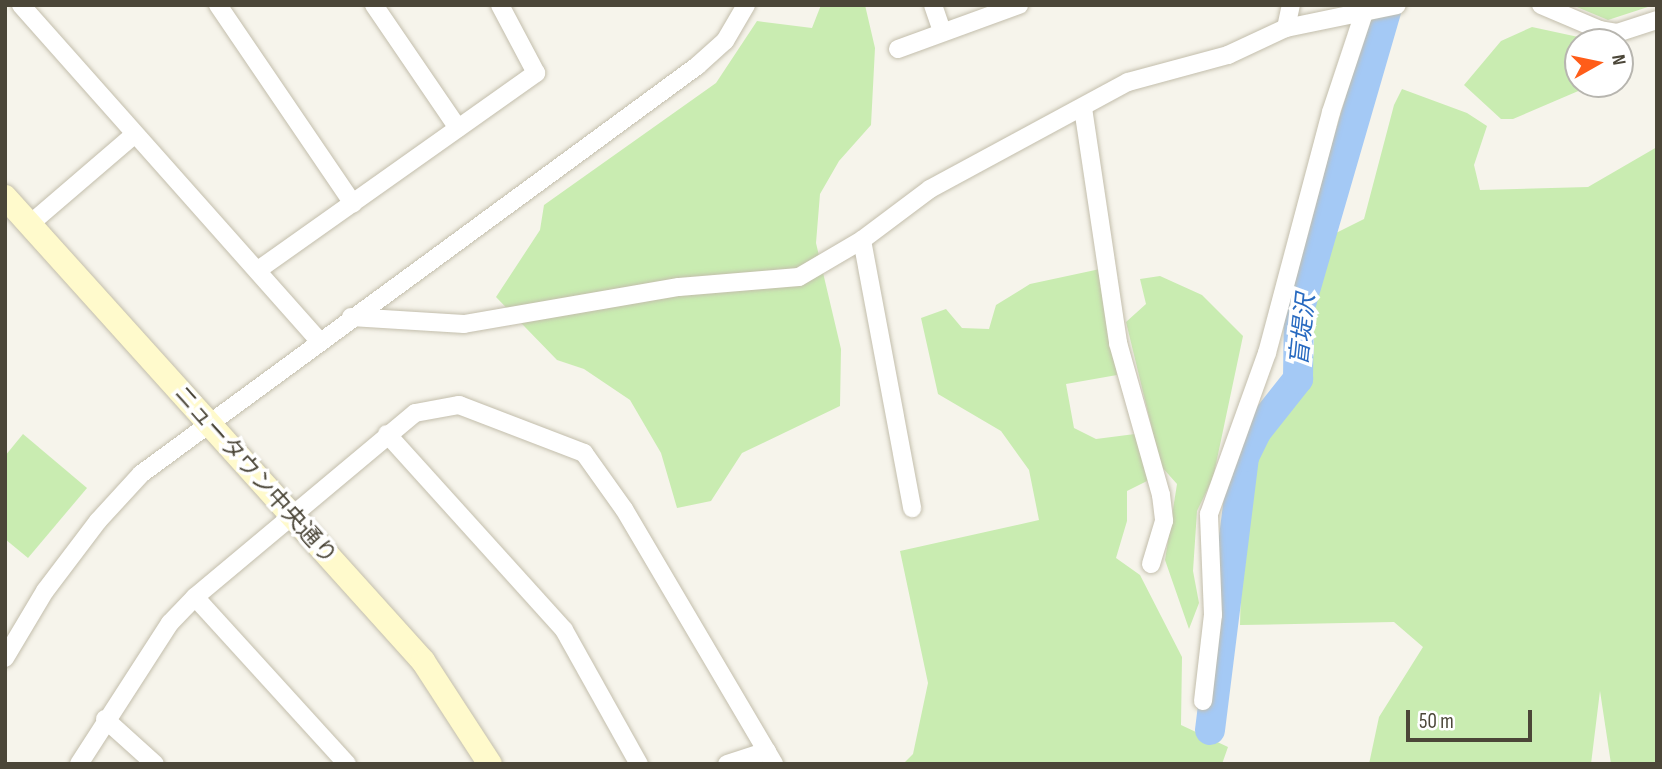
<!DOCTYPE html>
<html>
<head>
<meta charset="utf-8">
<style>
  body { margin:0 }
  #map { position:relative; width:1662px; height:769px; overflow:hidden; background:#f6f4eb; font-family:"Sofia Sans Condensed","Noto Sans JP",sans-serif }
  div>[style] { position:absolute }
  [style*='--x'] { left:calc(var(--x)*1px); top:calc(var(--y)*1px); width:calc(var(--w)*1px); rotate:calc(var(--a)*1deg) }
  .green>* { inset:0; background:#c9ecb1 }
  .river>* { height:30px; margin:-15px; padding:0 15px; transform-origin:15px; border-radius:15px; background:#a4c9f5 }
  .roads { filter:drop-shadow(0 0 2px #c3beac) drop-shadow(0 0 2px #c3beac) }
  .street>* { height:18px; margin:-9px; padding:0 9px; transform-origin:9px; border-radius:9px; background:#fff }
  .secondary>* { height:24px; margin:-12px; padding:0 12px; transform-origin:12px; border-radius:12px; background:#fffacc }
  span { translate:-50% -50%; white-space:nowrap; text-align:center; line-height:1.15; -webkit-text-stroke:7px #fff; paint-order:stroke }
  .street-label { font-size:23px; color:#4b4638 }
  .water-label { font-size:24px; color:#286ac0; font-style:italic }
  .frame { position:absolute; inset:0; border:7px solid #4b4638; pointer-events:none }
  .north { position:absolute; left:1564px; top:28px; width:70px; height:70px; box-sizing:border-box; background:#fff; border:2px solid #b7b5af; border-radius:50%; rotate:81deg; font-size:19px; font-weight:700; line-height:28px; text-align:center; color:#4b4638 }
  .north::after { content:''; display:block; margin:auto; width:24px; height:32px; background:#ff5d19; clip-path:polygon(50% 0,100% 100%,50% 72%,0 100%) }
  .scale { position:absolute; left:1406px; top:710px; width:126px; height:32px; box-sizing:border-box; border:4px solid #4b4638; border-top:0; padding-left:9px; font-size:21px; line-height:24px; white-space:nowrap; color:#4b4638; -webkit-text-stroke:5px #fff; paint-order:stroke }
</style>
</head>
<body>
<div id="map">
  <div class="green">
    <i style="clip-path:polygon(821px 5px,865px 5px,875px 48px,871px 125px,839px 161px,820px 194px,816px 243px,841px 349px,840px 406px,742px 453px,711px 501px,677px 508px,661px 453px,630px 400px,584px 369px,557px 360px,496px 297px,540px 230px,544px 205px,716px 83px,757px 21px,812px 28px)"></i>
    <i style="clip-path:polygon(1572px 5px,1654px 5px,1608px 20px)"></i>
    <i style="clip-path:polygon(1532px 27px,1583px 38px,1586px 42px,1578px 42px,1578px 84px,1590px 86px,1513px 119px,1501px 119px,1464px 85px,1501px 41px)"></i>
    <i style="clip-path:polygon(1402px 89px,1467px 113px,1487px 126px,1474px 165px,1480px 190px,1588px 187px,1657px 147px,1657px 764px,1611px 764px,1600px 691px,1591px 764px,1369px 764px,1379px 717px,1423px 647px,1394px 622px,1240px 625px,1242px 545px,1256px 456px,1301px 393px,1314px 354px,1314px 302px,1332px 235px,1364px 219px,1394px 105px)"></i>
    <i style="clip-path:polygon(1100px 269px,1117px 375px,1066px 384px,1074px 428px,1096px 439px,1135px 434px,1149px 480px,1127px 491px,1127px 521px,1116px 558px,1140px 575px,1182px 657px,1181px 725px,1228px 747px,1222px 764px,903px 764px,913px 754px,928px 683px,900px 551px,1039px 520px,1029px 470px,1001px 431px,938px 394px,921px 318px,946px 309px,962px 328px,989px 329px,996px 305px,1030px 284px)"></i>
    <i style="clip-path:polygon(1160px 276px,1202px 295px,1243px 336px,1213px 478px,1197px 511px,1193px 571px,1199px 603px,1189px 629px,1165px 560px,1177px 484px,1161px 466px,1126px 322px,1146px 304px,1140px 279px)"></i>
    <i style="clip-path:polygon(23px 434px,87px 488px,28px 558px,5px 539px,5px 456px)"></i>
  </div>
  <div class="river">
    <i style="--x:1210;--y:730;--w:275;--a:-82.9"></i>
    <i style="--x:1244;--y:457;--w:28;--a:-64"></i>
    <i style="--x:1256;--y:432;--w:68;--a:-51.6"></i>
    <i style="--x:1298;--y:379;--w:68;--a:-89.2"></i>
    <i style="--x:1299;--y:311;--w:319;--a:-73.8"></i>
  </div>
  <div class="roads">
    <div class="street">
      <i style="--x:21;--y:5;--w:449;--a:48.4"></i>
      <i style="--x:218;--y:5;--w:240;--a:55.8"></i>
      <i style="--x:374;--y:5;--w:149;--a:55.7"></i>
      <i style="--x:933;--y:5;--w:28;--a:71"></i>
      <i style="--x:1541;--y:5;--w:64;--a:23"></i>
      <i style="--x:1600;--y:30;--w:17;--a:10"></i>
      <i style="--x:1617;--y:33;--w:42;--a:-18"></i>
      <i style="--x:1286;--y:28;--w:24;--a:-78"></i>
      <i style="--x:898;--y:49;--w:129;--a:-20"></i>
      <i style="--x:1083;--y:108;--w:238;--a:81.5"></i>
      <i style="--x:1118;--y:343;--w:158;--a:74.2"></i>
      <i style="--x:1161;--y:495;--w:26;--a:83"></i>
      <i style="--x:1164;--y:521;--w:45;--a:106.8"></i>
      <i style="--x:30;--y:224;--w:138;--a:-40.6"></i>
      <i style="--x:862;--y:240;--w:273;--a:79.4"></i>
      <i style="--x:258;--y:270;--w:341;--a:-35.3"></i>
      <i style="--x:536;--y:73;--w:77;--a:-117.9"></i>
      <i style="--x:351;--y:317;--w:113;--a:3.5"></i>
      <i style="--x:464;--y:324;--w:218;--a:-9.8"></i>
      <i style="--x:679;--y:287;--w:120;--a:-4.8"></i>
      <i style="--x:799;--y:277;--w:73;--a:-30.4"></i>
      <i style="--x:862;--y:240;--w:85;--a:-36.9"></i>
      <i style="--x:930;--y:189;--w:225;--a:-28.4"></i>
      <i style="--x:1128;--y:82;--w:104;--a:-15.1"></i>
      <i style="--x:1228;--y:55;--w:64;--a:-25"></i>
      <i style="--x:1286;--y:28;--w:113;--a:-11.7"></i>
      <i style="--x:387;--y:434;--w:264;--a:47.9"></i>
      <i style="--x:564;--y:630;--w:154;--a:60.8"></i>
      <i style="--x:195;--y:597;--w:226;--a:47.7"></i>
      <i style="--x:5;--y:658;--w:78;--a:-59.2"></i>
      <i style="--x:45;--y:591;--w:88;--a:-52.9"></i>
      <i style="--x:98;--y:521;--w:64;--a:-47.5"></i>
      <i style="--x:141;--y:474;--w:690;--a:-36.27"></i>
      <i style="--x:697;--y:66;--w:38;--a:-42"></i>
      <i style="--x:725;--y:41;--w:42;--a:-59.7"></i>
      <i style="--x:1203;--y:701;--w:87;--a:-83.4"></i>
      <i style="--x:1213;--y:615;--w:101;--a:-92.3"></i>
      <i style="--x:1209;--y:514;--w:171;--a:-70.2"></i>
      <i style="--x:1267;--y:353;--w:249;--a:-75.1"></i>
      <i style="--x:1331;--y:112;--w:108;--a:-71.6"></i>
      <i style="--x:105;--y:719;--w:67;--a:42"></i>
      <i style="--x:79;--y:764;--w:168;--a:-57.2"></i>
      <i style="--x:170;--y:623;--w:36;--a:-46"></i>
      <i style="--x:195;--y:597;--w:287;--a:-39.9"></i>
      <i style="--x:415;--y:413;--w:45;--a:-10.3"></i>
      <i style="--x:459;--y:405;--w:134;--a:21"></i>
      <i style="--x:584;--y:453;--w:69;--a:54.5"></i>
      <i style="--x:624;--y:509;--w:296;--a:59.5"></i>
      <i style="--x:727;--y:764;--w:42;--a:-18"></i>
    </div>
    <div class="secondary">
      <i style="--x:5;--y:197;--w:625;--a:47.99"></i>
      <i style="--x:423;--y:661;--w:123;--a:57"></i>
    </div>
  </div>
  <div class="street-label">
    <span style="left:255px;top:475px;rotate:48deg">ニュータウン中央通り</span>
  </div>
  <div class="water-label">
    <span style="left:1303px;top:330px;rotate:-84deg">盲堤沢</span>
  </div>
  <div class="frame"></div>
  <div class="north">N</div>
  <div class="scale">50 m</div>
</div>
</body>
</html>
